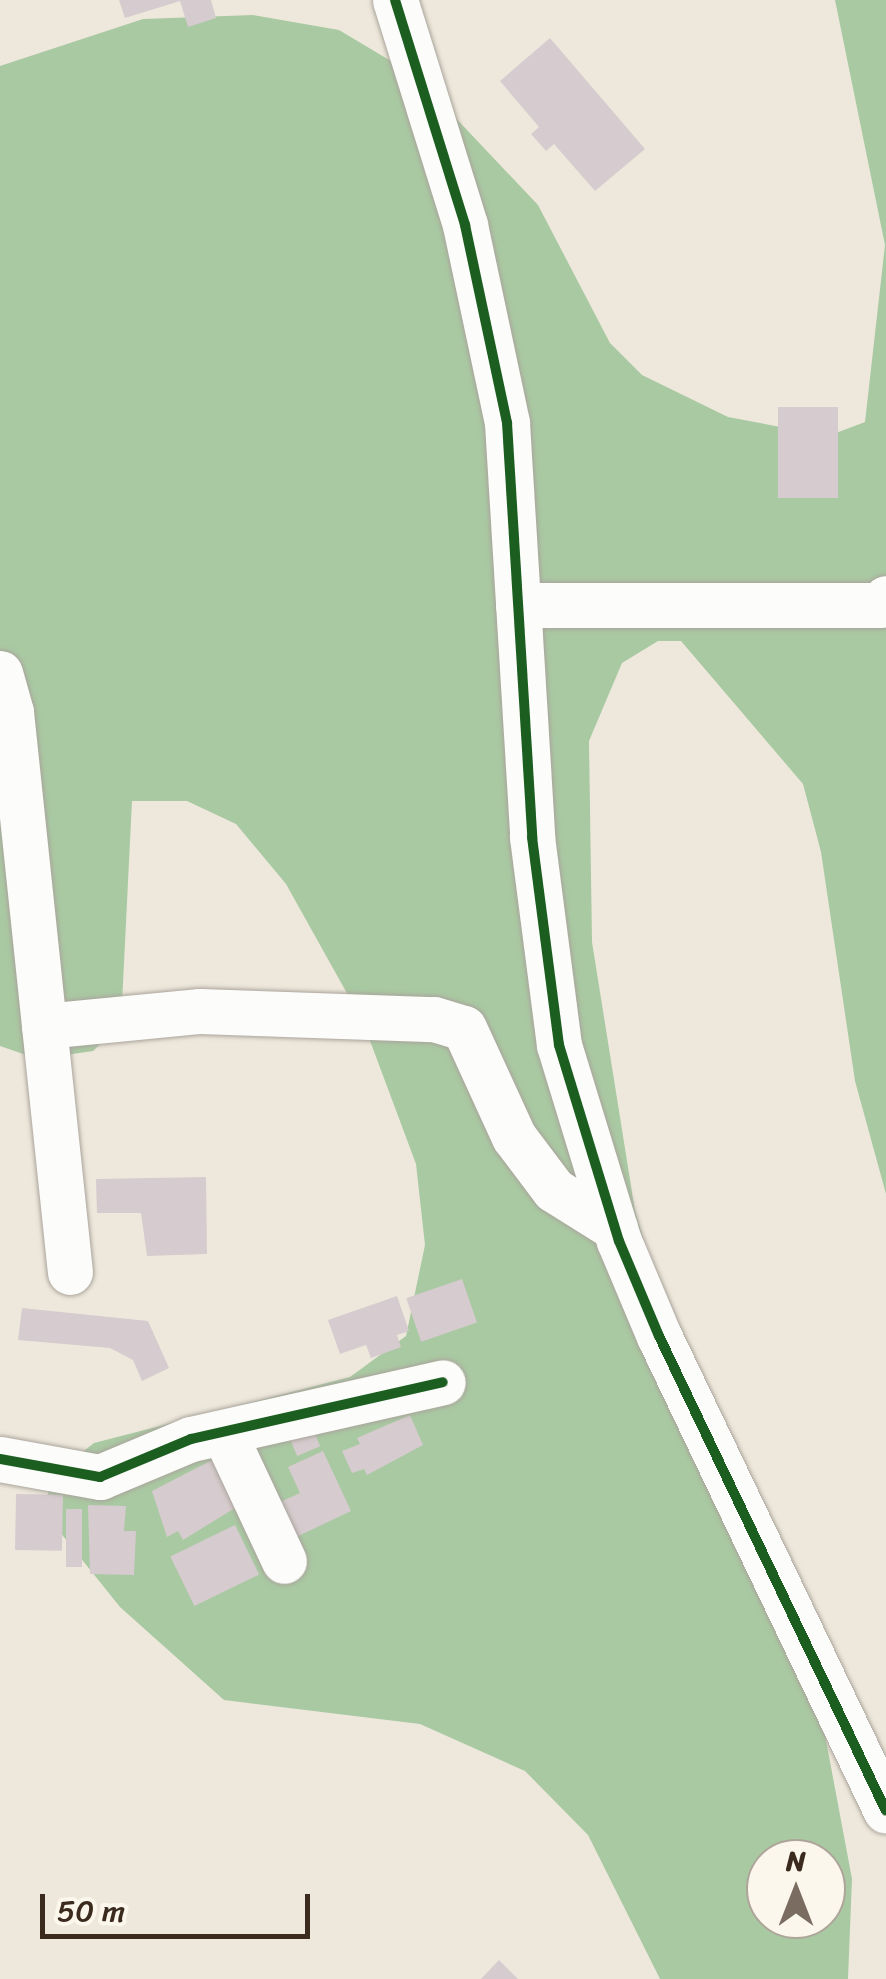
<!DOCTYPE html>
<html>
<head>
<meta charset="utf-8">
<style>
  body { margin:0 }
  #map { position:relative; width:886px; height:1979px; overflow:hidden; background:#eee8dc; font-family:Sriracha,sans-serif }
  div>[style] { position:absolute }
  [style*='--x'] { left:calc(var(--x)*1px); top:calc(var(--y)*1px); width:calc(var(--w)*1px); rotate:calc(var(--a)*1deg) }
  .forest>* { inset:0; background:#a9c9a2 }
  .building>* { inset:0; background:#d6cbce; transform-origin:0 0 }
  .roads { filter:drop-shadow(0 0 2px #aaa49c) drop-shadow(0 0 2px #aaa49c) }
  .minor>* { height:45px; margin:-22.5px; padding:0 22.5px; transform-origin:22.5px; border-radius:22.5px; background:#fcfcfa }
  .cycleway>* { height:10px; margin:-5px; padding:0 5px; transform-origin:5px; border-radius:5px; background:#1b5e20 }
  span { translate:-50% -50%; white-space:nowrap; text-align:center; line-height:1.15; -webkit-text-stroke:10px #fbf7ec; paint-order:stroke }
  .north { position:absolute; left:746px; top:1839px; width:100px; height:100px; box-sizing:border-box; background:#fbf7ec; border:2px solid #aea59a; border-radius:50%; rotate:0deg; font-size:28px; font-weight:700; line-height:40px; text-align:center; color:#3b2a1e }
  .north::after { content:''; display:block; margin:auto; width:35px; height:45px; background:#7a6c60; clip-path:polygon(50% 0,100% 100%,50% 72%,0 100%) }
  .scale { position:absolute; left:40px; top:1894px; width:270px; height:45px; box-sizing:border-box; border:5px solid #3b2a1e; border-top:0; padding-left:12px; font-size:30px; line-height:35px; white-space:nowrap; color:#3b2a1e; -webkit-text-stroke:8px #fbf7ec; paint-order:stroke }
</style>
</head>
<body>
<div id="map">
  <div class="forest">
    <i style="clip-path:polygon(evenodd,835px 0,886px 0,886px 1194px,855px 1081px,821px 852px,803px 784px,681px 641px,658px 641px,622px 663px,589px 741px,592px 942px,635px 1211px,697px 1417px,822px 1719px,852px 1879px,848px 1979px,660px 1979px,588px 1835px,525px 1771px,420px 1724px,224px 1700px,120px 1607px,43px 1511px,53px 1475px,94px 1443px,350px 1377px,406px 1336px,425px 1245px,416px 1164px,363px 1022px,286px 884px,236px 824px,187px 801px,132px 801px,121px 1024px,93px 1051px,38px 1059px,0 1046px,0 66px,143px 19px,253px 15px,339px 30px,416px 76px,538px 205px,610px 343px,642px 375px,728px 417px,828px 436px,865px 422px,885px 245px,835px 0,766px 1859px,826px 1859px,826px 1919px,766px 1919px,766px 1859px)"></i>
  </div>
  <div class="building">
    <i style="clip-path:polygon(119px 0,211px 0,216px 18px,188px 27px,180px 1px,125px 18px)"></i>
    <i style="clip-path:polygon(550px 38px,645px 149px,595px 191px,554px 144px,546px 151px,531px 134px,539px 127px,500px 81px)"></i>
    <i style="left:778px;top:407px;width:60px;height:91px"></i>
    <i style="clip-path:polygon(206px 1177px,207px 1254px,147px 1256px,141px 1213px,97px 1213px,96px 1179px)"></i>
    <i style="left:462px;top:1279px;width:46px;height:59px;rotate:71deg"></i>
    <i style="clip-path:polygon(397px 1296px,409px 1331px,397px 1335px,401px 1347px,371px 1358px,366px 1345px,340px 1354px,328px 1320px)"></i>
    <i style="clip-path:polygon(22px 1308px,148px 1321px,169px 1368px,142px 1381px,133px 1360px,110px 1348px,18px 1340px)"></i>
    <i style="clip-path:polygon(410px 1415px,423px 1445px,367px 1475px,364px 1469px,352px 1473px,342px 1451px,360px 1444px,357px 1438px)"></i>
    <i style="left:312px;top:1427px;width:21px;height:25px;rotate:67deg"></i>
    <i style="clip-path:polygon(323px 1451px,351px 1511px,292px 1539px,276px 1504px,300px 1493px,288px 1467px)"></i>
    <i style="clip-path:polygon(218px 1457px,235px 1508px,183px 1540px,178px 1531px,167px 1537px,152px 1491px)"></i>
    <i style="left:16px;top:1494px;width:47px;height:56px;rotate:1deg"></i>
    <i style="clip-path:polygon(88px 1505px,126px 1506px,124px 1531px,136px 1531px,134px 1575px,90px 1574px)"></i>
    <i style="left:66px;top:1509px;width:16px;height:58px"></i>
    <i style="left:235px;top:1525px;width:55px;height:72px;rotate:64deg"></i>
    <i style="clip-path:polygon(499px 1960px,518px 1979px,481px 1979px)"></i>
  </div>
  <div class="roads">
    <div class="minor">
      <i style="--x:395;--y:0;--w:236;--a:72.7"></i>
      <i style="--x:465;--y:225;--w:202;--a:78"></i>
      <i style="--x:507;--y:423;--w:415;--a:86.5"></i>
      <i style="--x:532;--y:837;--w:210;--a:82.6"></i>
      <i style="--x:559;--y:1045;--w:205;--a:73"></i>
      <i style="--x:619;--y:1241;--w:103;--a:67.2"></i>
      <i style="--x:659;--y:1336;--w:526;--a:64.46"></i>
      <i style="--x:518;--y:605;--w:362;--a:0"></i>
      <i style="--x:880;--y:605;--w:9;--a:-49"></i>
      <i style="--x:0;--y:673;--w:41;--a:74.2"></i>
      <i style="--x:11;--y:712;--w:563;--a:83.99"></i>
      <i style="--x:44;--y:1026;--w:157;--a:-5.5"></i>
      <i style="--x:200;--y:1011;--w:234;--a:2"></i>
      <i style="--x:434;--y:1019;--w:31;--a:17"></i>
      <i style="--x:464;--y:1028;--w:120;--a:65.4"></i>
      <i style="--x:514;--y:1137;--w:66;--a:53"></i>
      <i style="--x:554;--y:1190;--w:72;--a:31.9"></i>
      <i style="--x:225;--y:1435;--w:139;--a:64.9"></i>
      <i style="--x:0;--y:1459;--w:102;--a:10.2"></i>
      <i style="--x:100;--y:1477;--w:99;--a:-22.7"></i>
      <i style="--x:191;--y:1439;--w:258;--a:-12.7"></i>
    </div>
  </div>
  <div class="cycleway">
    <i style="--x:395;--y:0;--w:236;--a:72.7"></i>
    <i style="--x:465;--y:225;--w:202;--a:78"></i>
    <i style="--x:507;--y:423;--w:415;--a:86.5"></i>
    <i style="--x:532;--y:837;--w:210;--a:82.6"></i>
    <i style="--x:559;--y:1045;--w:205;--a:73"></i>
    <i style="--x:619;--y:1241;--w:103;--a:67.2"></i>
    <i style="--x:659;--y:1336;--w:526;--a:64.46"></i>
    <i style="--x:0;--y:1459;--w:102;--a:10.2"></i>
    <i style="--x:100;--y:1477;--w:99;--a:-22.7"></i>
    <i style="--x:191;--y:1439;--w:258;--a:-12.7"></i>
  </div>
  <div class="north">N</div>
  <div class="scale">50 m</div>
</div>
</body>
</html>
